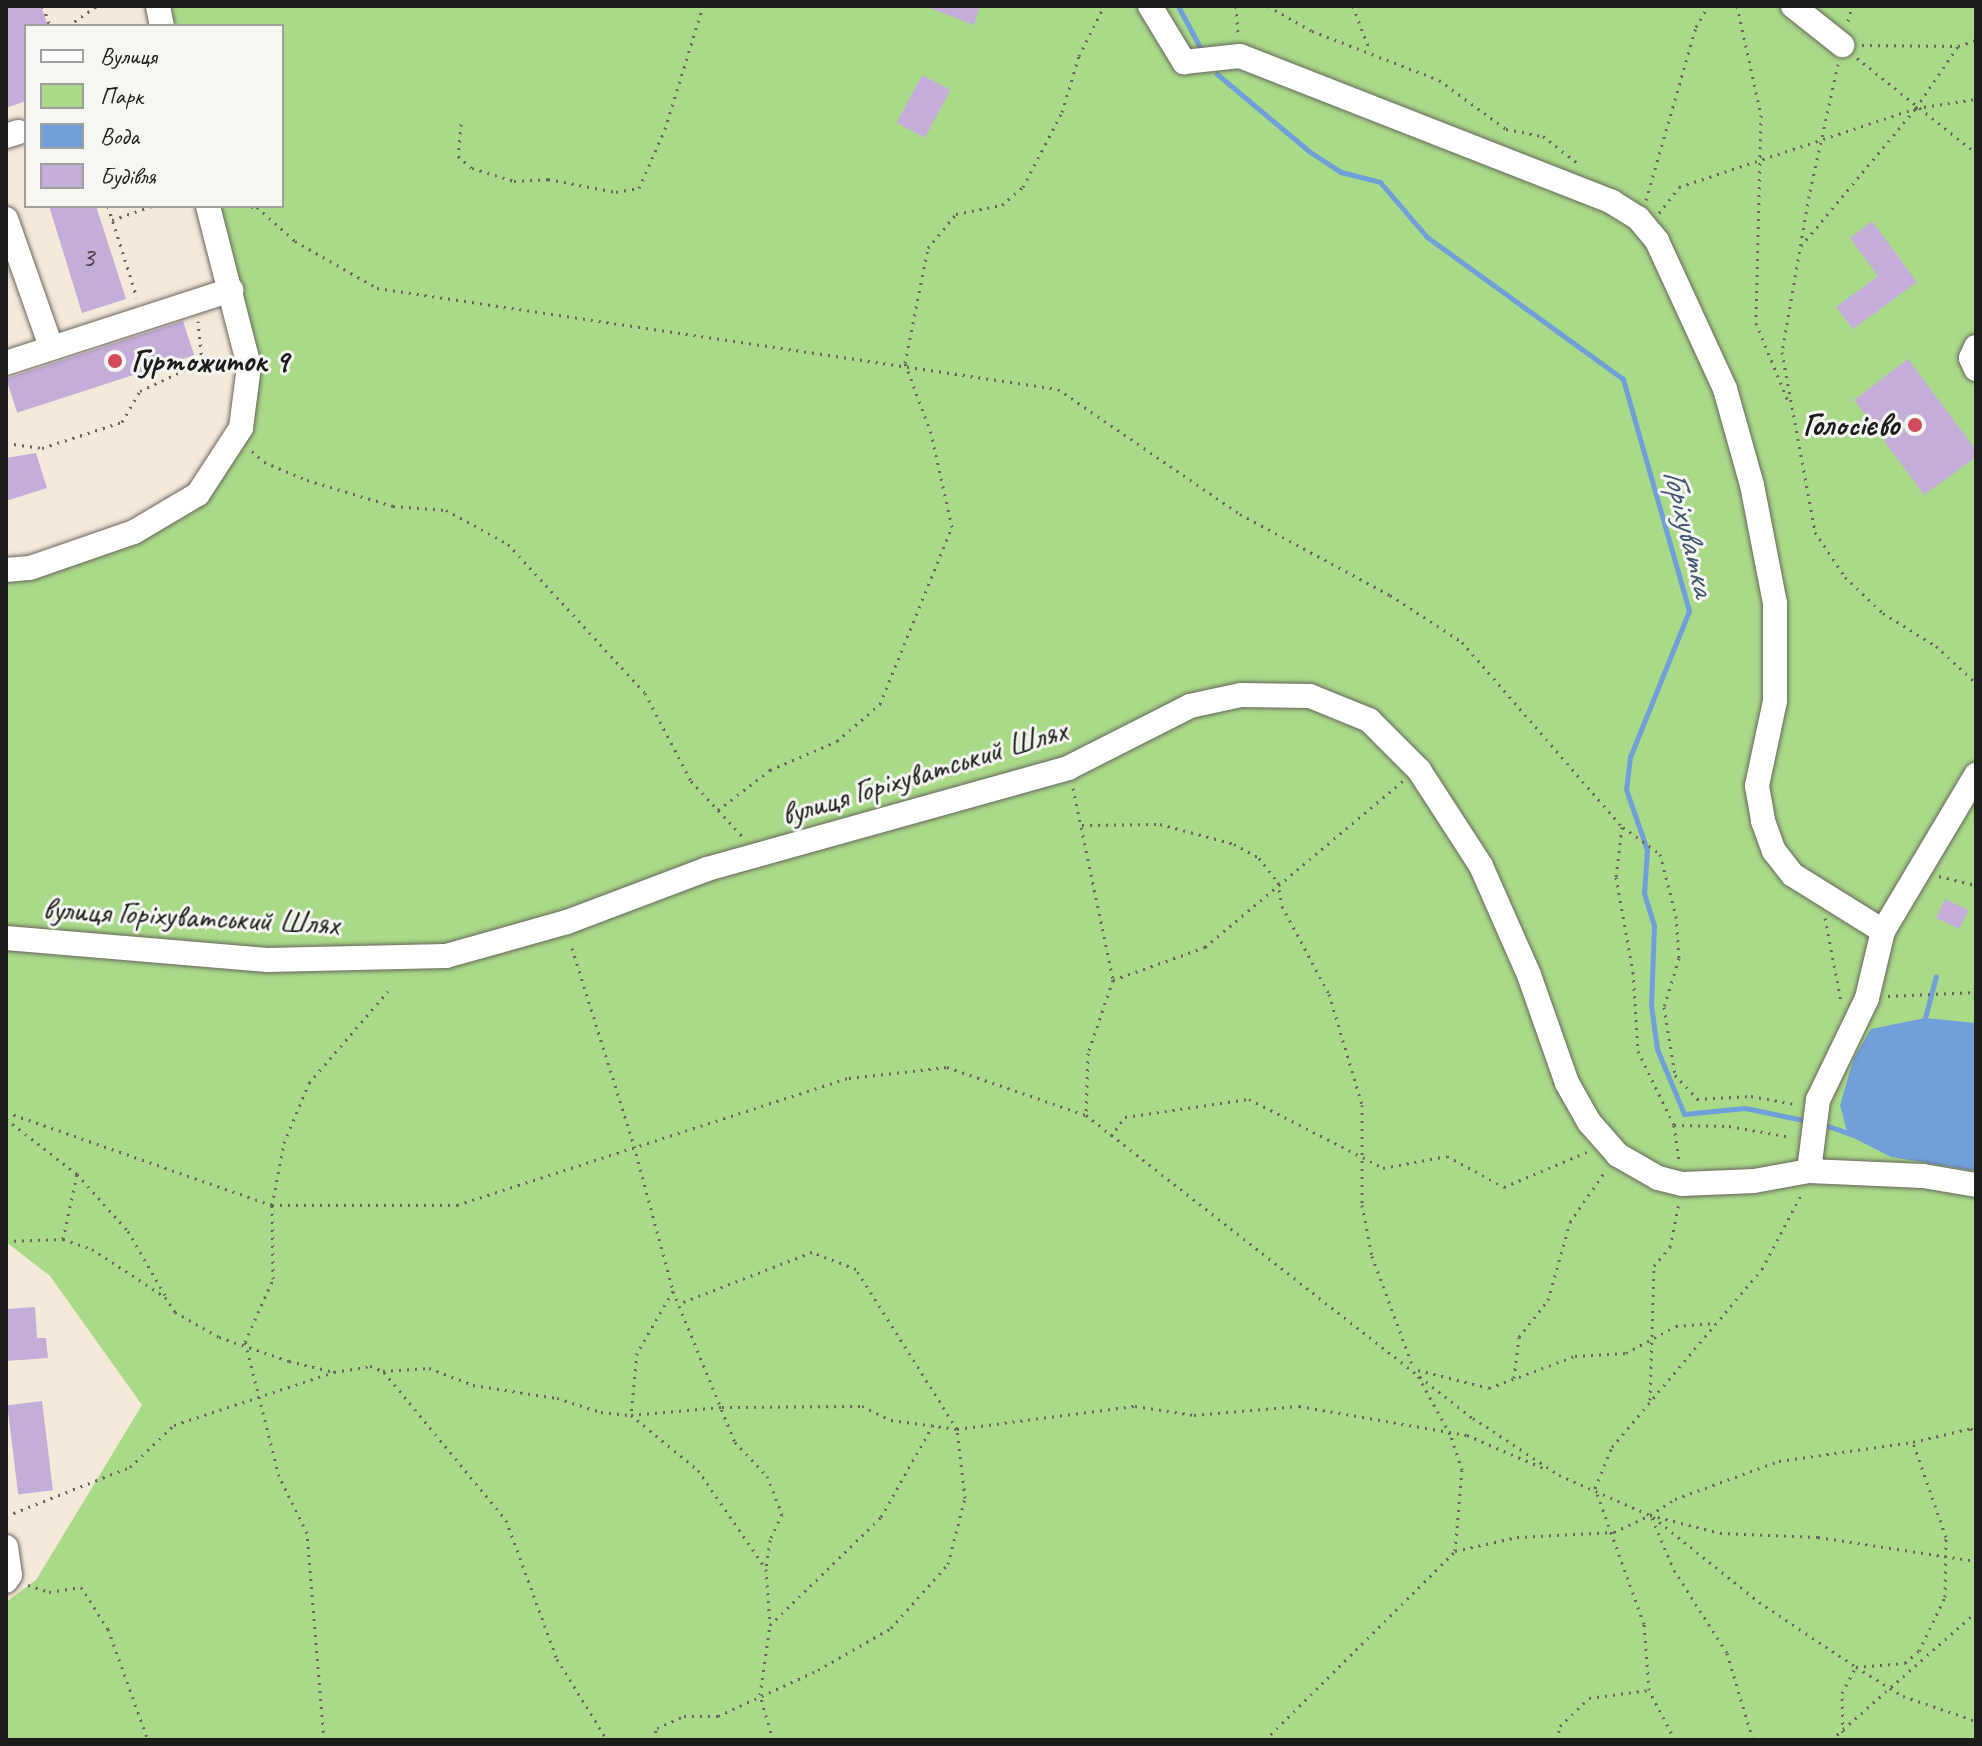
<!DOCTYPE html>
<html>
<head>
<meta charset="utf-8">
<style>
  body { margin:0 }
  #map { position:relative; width:1982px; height:1746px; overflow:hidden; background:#f5e9da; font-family:Caveat,sans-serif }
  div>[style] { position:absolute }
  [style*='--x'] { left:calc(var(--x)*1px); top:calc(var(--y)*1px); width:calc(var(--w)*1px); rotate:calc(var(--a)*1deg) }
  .green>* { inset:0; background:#a9da88 }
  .water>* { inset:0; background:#719fda }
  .stream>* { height:5px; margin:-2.5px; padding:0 2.5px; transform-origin:2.5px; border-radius:2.5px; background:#719fda }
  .building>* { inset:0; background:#c5adda; transform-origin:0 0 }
  .path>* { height:3px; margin-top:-1.5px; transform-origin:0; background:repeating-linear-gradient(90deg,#68645e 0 2px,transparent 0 8px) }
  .roads { filter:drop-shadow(0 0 2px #68645e) drop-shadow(0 0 2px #68645e) }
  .minor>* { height:24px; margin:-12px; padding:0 12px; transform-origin:12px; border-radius:12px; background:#fff }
  .dots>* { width:22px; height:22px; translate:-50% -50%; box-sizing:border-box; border:4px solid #f6f6f2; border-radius:50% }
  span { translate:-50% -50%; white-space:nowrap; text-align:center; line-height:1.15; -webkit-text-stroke:6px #f6f6f2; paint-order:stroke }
  .number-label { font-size:28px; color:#46404c }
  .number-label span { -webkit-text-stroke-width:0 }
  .poi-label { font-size:32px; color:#1c1c1c; font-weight:700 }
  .left { translate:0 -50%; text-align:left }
  .right { translate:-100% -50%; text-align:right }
  .street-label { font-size:32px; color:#1c1c1c }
  .water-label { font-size:34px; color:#425771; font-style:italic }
  .frame { position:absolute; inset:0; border:8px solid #1c1c1c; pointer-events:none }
  .legend { position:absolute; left:24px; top:24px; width:260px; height:184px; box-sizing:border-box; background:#f6f6f2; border:2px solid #9f9f9c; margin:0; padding:10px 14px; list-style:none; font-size:24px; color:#1c1c1c }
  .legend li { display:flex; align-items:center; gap:16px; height:40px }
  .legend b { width:40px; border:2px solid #9f9f9c }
</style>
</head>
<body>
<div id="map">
  <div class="green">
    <i style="clip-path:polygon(166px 6px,1976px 6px,1976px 1740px,6px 1740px,6px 1602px,36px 1580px,142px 1405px,50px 1276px,6px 1242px,6px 578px,137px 540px,248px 432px,217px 206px,282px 206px,282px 26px,171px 26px)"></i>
  </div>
  <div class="water">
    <i style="clip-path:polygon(1925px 1018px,1976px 1023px,1976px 1171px,1891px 1157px,1848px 1135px,1840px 1105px,1854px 1058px,1871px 1029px)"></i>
  </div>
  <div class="stream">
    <i style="--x:1178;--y:6;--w:51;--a:61.9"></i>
    <i style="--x:1217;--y:74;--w:121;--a:40"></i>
    <i style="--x:1310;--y:152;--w:37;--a:33"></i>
    <i style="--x:1341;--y:172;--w:40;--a:14.4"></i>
    <i style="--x:1380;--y:182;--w:72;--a:49.5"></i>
    <i style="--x:1427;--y:237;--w:242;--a:35.9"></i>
    <i style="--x:1623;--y:379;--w:241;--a:74.1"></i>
    <i style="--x:1689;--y:611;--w:157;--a:112"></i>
    <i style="--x:1630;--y:757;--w:32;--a:97"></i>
    <i style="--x:1626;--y:789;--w:65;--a:71"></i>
    <i style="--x:1647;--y:850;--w:43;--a:94"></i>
    <i style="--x:1644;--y:893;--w:34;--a:73"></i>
    <i style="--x:1654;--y:925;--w:80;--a:92.1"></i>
    <i style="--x:1651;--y:1005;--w:44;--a:82.2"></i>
    <i style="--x:1657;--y:1049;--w:70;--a:67.4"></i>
    <i style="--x:1684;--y:1114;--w:61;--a:-5.6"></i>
    <i style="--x:1745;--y:1108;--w:64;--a:11.7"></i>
    <i style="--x:1925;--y:1018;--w:43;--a:-75.3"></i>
    <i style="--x:1822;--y:1124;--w:34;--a:19"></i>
  </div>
  <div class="building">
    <i style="clip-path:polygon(6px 6px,41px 6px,48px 26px,26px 26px,26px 101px,6px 108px)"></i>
    <i style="clip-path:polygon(925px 6px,980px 6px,974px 25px)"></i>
    <i style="left:922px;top:75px;width:32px;height:54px;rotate:28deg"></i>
    <i style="clip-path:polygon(49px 206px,96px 206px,126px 299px,82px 313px)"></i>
    <i style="clip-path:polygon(1872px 221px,1917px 282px,1853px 329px,1836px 307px,1878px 276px,1850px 238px)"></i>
    <i style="left:183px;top:321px;width:36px;height:186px;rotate:72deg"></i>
    <i style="clip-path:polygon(1908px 359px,1976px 450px,1976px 457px,1924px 495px,1854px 400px)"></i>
    <i style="clip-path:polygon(36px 453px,47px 488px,6px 501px,6px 458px)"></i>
    <i style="left:1945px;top:899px;width:26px;height:21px;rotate:25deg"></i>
    <i style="clip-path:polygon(35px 1307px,37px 1338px,46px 1338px,48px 1358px,6px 1361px,6px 1309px)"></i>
    <i style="left:42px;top:1401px;width:90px;height:35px;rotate:83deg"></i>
  </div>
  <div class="path">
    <i style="--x:43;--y:6;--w:21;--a:71"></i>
    <i style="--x:1236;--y:6;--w:28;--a:86"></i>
    <i style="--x:1268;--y:6;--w:51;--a:29.6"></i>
    <i style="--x:1312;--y:31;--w:136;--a:21.1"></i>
    <i style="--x:1439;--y:80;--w:83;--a:36.2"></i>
    <i style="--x:1506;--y:129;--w:38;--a:11"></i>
    <i style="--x:1543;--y:136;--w:47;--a:38.1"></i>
    <i style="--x:1353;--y:6;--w:48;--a:69.3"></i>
    <i style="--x:1737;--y:6;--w:112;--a:77.6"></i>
    <i style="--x:1761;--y:115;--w:208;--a:91.4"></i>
    <i style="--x:1756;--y:323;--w:84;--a:67.7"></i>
    <i style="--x:1848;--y:21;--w:16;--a:-75"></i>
    <i style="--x:68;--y:26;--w:35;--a:-35"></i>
    <i style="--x:1862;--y:45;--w:96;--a:0.6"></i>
    <i style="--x:1857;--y:58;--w:152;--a:38.6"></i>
    <i style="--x:1838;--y:64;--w:135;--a:102.4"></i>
    <i style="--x:1809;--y:196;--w:158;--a:99.8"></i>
    <i style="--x:1782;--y:352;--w:183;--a:79.6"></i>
    <i style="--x:1815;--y:532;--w:54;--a:56.3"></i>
    <i style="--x:1845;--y:577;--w:52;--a:43.5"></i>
    <i style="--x:1883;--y:613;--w:62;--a:31.9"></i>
    <i style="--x:1936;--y:646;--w:54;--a:42.8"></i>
    <i style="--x:461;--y:124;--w:32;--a:95"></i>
    <i style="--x:458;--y:156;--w:18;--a:41"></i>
    <i style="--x:472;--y:168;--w:44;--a:17.2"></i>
    <i style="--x:514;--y:181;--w:34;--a:-3"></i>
    <i style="--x:548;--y:179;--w:69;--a:10.8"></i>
    <i style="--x:616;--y:192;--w:23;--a:-10"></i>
    <i style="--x:639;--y:188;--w:64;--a:-66.2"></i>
    <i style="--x:665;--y:129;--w:129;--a:-72.8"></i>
    <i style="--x:1646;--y:200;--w:180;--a:-73.9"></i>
    <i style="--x:1696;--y:27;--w:24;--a:-60"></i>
    <i style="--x:108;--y:206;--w:96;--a:72.5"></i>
    <i style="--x:243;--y:206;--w:14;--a:4"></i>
    <i style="--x:257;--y:207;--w:51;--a:41.8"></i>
    <i style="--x:295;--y:241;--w:95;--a:29.8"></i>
    <i style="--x:377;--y:288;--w:688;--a:8.44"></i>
    <i style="--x:1058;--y:389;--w:221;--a:34.5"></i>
    <i style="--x:1240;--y:514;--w:170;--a:28.4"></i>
    <i style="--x:1390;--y:595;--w:86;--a:33.1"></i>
    <i style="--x:1462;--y:642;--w:245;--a:49.1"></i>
    <i style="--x:1622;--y:827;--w:50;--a:96.8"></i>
    <i style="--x:1616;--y:877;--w:97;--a:79.9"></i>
    <i style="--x:1633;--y:972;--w:79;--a:86.4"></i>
    <i style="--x:1638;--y:1051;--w:82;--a:64.1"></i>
    <i style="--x:1674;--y:1125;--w:55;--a:1"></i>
    <i style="--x:1729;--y:1126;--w:63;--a:10.1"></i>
    <i style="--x:1659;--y:213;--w:33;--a:-52"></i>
    <i style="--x:1679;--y:187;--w:250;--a:-18.4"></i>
    <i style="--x:1916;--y:108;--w:75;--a:-55.9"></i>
    <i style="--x:1958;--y:46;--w:19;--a:-18"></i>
    <i style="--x:112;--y:220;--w:42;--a:-19.3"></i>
    <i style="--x:1801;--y:246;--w:180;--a:-50.2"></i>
    <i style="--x:1916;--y:108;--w:61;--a:-8.5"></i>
    <i style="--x:6;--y:443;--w:36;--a:8"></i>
    <i style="--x:42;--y:448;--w:84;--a:-18"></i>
    <i style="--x:122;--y:422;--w:36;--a:-60"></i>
    <i style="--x:140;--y:391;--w:68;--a:-25.1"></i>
    <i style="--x:202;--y:362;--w:41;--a:-95.6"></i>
    <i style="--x:252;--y:451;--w:16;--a:43"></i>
    <i style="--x:264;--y:462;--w:47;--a:22.7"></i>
    <i style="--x:307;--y:480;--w:90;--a:16.8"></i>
    <i style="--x:393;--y:506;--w:53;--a:4.3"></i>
    <i style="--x:446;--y:510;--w:71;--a:28.7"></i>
    <i style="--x:508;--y:544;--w:202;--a:47.4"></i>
    <i style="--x:645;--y:693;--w:99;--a:62.4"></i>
    <i style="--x:691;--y:781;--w:78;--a:47.1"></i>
    <i style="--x:1073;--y:788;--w:196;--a:78.2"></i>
    <i style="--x:1113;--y:980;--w:77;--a:108.9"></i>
    <i style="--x:1088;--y:1053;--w:62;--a:91.8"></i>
    <i style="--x:718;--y:810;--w:66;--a:-37.6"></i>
    <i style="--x:770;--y:770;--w:73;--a:-23.4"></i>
    <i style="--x:837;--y:741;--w:57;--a:-40.7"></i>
    <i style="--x:880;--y:704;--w:191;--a:-67.9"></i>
    <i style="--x:952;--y:527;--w:96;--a:-102.6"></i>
    <i style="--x:931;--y:433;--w:75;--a:-110.4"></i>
    <i style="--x:905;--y:363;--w:117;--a:-78.7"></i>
    <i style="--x:928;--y:248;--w:44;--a:-50.5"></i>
    <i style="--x:956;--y:214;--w:47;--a:-11.1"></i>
    <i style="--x:1002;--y:205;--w:28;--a:-41"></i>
    <i style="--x:1023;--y:187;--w:85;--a:-62.5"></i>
    <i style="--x:1062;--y:112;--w:59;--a:-73.1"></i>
    <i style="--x:1079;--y:56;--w:56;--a:-63.4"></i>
    <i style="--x:1082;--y:825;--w:78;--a:-0.7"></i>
    <i style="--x:1160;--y:824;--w:77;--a:15.1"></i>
    <i style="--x:1234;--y:844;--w:29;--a:29"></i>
    <i style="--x:1259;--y:858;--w:31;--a:52"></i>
    <i style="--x:1278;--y:882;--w:24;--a:81"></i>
    <i style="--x:1282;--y:906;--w:100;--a:61.9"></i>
    <i style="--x:1329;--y:994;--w:116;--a:73.4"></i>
    <i style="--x:1362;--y:1105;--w:100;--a:90"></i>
    <i style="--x:1362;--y:1205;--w:52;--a:78.9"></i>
    <i style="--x:1372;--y:1256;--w:118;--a:69.7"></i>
    <i style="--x:1623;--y:827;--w:46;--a:36.1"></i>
    <i style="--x:1660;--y:854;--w:64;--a:75.5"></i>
    <i style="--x:1676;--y:916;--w:42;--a:85.9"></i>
    <i style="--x:1679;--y:958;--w:51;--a:107"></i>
    <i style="--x:1664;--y:1007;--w:69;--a:80.8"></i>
    <i style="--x:1675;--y:1075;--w:33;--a:47"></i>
    <i style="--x:1697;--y:1099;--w:54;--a:-3.2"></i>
    <i style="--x:1751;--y:1096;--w:45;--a:10.3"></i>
    <i style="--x:1939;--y:876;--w:38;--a:14"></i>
    <i style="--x:1825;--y:918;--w:85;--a:79.1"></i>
    <i style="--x:572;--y:948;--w:207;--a:72.6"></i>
    <i style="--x:634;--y:1146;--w:150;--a:74.9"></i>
    <i style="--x:673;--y:1291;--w:163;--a:67.7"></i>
    <i style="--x:735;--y:1442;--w:47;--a:46.7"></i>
    <i style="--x:767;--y:1476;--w:41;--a:68.5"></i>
    <i style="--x:782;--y:1514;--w:29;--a:115"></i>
    <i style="--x:770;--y:1540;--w:29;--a:98"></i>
    <i style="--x:766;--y:1569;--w:56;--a:85.9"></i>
    <i style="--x:1113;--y:980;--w:98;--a:-19.7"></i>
    <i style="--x:1205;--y:947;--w:258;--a:-40"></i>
    <i style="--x:1888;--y:996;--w:88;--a:-2.6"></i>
    <i style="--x:6;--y:1112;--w:282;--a:19.3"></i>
    <i style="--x:272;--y:1205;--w:185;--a:0"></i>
    <i style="--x:457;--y:1205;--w:412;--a:-18"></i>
    <i style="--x:849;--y:1078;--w:99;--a:-6.4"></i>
    <i style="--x:947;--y:1067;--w:147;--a:19.1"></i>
    <i style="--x:1086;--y:1115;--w:492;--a:38.1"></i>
    <i style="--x:1473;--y:1418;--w:103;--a:33.5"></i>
    <i style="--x:1559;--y:1475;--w:99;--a:23.7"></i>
    <i style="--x:1650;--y:1515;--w:30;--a:-33"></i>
    <i style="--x:1675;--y:1499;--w:111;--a:-20.1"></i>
    <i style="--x:1779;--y:1461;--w:135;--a:-8.1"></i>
    <i style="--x:1913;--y:1442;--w:65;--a:-13.4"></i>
    <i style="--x:6;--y:1119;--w:90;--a:37.8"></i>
    <i style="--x:77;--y:1174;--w:76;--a:48.2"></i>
    <i style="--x:128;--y:1231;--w:74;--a:60"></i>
    <i style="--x:1674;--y:1125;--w:36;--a:82"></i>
    <i style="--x:1111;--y:1136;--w:24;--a:-54"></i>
    <i style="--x:1125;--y:1117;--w:125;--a:-8.3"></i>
    <i style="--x:1249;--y:1099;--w:151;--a:27.2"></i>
    <i style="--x:1383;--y:1168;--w:65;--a:-10.6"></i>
    <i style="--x:1447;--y:1156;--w:65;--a:28.5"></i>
    <i style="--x:1504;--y:1187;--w:90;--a:-22.9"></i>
    <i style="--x:63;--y:1239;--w:66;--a:-77.8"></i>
    <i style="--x:6;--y:1241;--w:57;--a:-2"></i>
    <i style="--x:63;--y:1239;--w:31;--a:19"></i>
    <i style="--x:92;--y:1249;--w:87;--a:33.3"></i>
    <i style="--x:165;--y:1297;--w:18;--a:56"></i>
    <i style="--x:175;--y:1312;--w:51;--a:29.6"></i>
    <i style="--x:219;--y:1337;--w:74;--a:18.9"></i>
    <i style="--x:289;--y:1361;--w:46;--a:13.7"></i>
    <i style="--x:334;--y:1372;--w:36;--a:-9"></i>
    <i style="--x:370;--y:1366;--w:14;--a:21"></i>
    <i style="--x:383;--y:1371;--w:46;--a:-3.7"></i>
    <i style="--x:429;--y:1368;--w:47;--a:21.1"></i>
    <i style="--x:473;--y:1385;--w:85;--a:8.8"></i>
    <i style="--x:557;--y:1398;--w:46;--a:17.7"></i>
    <i style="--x:601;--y:1412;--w:30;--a:6"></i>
    <i style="--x:631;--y:1415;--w:91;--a:-5"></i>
    <i style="--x:722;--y:1407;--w:140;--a:-0.4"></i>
    <i style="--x:862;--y:1406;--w:32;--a:26"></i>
    <i style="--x:891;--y:1420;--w:67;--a:7.8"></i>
    <i style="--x:957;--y:1429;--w:179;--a:-7.4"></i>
    <i style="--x:1135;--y:1406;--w:60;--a:8.7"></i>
    <i style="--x:1194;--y:1415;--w:105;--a:-4.9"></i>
    <i style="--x:1299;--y:1406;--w:170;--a:9.8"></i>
    <i style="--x:1467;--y:1435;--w:88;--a:23.4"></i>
    <i style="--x:673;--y:1291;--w:72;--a:120.1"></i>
    <i style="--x:637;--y:1353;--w:62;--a:95.5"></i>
    <i style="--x:631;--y:1415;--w:87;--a:39.4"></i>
    <i style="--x:698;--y:1470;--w:120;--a:55.5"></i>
    <i style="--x:1418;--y:1370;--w:73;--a:14.2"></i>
    <i style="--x:1489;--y:1388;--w:92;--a:-20.4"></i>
    <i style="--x:1575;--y:1356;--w:51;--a:-3.4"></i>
    <i style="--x:1626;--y:1353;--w:57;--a:-28.4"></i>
    <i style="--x:1676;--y:1326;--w:40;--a:-4.3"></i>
    <i style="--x:384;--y:1372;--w:192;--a:50.5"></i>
    <i style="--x:506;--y:1520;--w:148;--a:69.9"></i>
    <i style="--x:557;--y:1659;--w:95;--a:58.3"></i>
    <i style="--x:1514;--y:1378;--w:41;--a:-83"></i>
    <i style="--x:1519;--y:1337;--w:47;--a:-51.9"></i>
    <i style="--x:1548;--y:1300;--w:81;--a:-74.2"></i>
    <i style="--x:1570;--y:1222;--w:63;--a:-55.3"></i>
    <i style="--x:1650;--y:1400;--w:134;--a:-88.3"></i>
    <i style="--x:1654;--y:1266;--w:25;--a:-50"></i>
    <i style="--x:1670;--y:1247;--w:45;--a:-78.4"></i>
    <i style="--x:1971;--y:1428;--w:10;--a:61"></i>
    <i style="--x:6;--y:1516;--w:133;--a:-21.6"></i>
    <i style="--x:130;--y:1467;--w:61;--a:-43.7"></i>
    <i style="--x:174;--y:1425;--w:169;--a:-18.3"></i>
    <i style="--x:1653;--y:1517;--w:136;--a:38.7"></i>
    <i style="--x:1759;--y:1602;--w:117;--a:33.8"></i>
    <i style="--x:1856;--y:1667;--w:55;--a:31.7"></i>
    <i style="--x:1903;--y:1696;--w:77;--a:18.9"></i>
    <i style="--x:1652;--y:1518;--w:56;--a:67.1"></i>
    <i style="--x:1674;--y:1570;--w:98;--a:57.4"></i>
    <i style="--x:1727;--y:1653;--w:91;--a:73.4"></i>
    <i style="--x:1455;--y:1551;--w:64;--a:-12.7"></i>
    <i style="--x:1517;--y:1537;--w:97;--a:-3"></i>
    <i style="--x:1614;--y:1532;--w:40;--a:-25"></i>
    <i style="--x:1650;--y:1515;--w:72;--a:14.4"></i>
    <i style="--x:1720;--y:1533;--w:98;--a:2.3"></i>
    <i style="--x:1818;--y:1537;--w:160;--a:8.6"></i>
    <i style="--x:28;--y:1585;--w:22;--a:18"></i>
    <i style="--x:49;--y:1592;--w:32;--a:-9"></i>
    <i style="--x:81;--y:1587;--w:50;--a:57.3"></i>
    <i style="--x:108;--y:1629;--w:118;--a:70.2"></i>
    <i style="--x:324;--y:1740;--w:208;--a:-94.7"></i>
    <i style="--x:307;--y:1533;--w:64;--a:-116.2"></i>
    <i style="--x:279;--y:1476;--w:138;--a:-104.2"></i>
    <i style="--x:245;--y:1342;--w:69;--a:-66"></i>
    <i style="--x:273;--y:1279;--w:74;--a:-90.8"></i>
    <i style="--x:272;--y:1205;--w:63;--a:-79"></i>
    <i style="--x:284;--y:1143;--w:65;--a:-67.4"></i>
    <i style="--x:309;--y:1083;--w:121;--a:-49.3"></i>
    <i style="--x:653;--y:1740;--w:13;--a:-72"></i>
    <i style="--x:657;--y:1728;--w:30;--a:-24"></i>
    <i style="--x:684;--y:1716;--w:34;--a:0"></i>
    <i style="--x:718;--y:1716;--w:110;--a:-24.7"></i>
    <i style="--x:818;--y:1670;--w:84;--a:-29.9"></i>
    <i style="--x:891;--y:1628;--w:86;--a:-48.3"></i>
    <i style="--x:948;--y:1564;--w:68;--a:-75.6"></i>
    <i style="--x:965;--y:1498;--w:69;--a:-96.6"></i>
    <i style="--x:957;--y:1429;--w:189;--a:-122.3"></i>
    <i style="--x:856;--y:1269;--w:47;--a:-158.9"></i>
    <i style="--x:812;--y:1252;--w:144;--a:158.8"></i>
    <i style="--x:773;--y:1740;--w:47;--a:-106.1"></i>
    <i style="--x:760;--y:1695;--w:71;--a:-81.9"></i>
    <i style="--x:770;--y:1625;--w:155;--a:-44.2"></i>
    <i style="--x:881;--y:1517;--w:108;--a:-60.6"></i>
    <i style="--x:1265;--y:1740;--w:268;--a:-44.8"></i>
    <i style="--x:1455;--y:1551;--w:81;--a:-85.1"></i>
    <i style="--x:1462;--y:1470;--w:38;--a:-108"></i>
    <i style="--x:1450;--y:1434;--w:68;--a:-118.8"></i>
    <i style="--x:1557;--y:1740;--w:14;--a:-78"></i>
    <i style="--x:1560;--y:1726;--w:40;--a:-44"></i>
    <i style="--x:1589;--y:1698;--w:61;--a:-7.6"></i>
    <i style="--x:1675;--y:1740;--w:56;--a:-117.5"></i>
    <i style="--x:1649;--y:1690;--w:66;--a:-94.3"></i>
    <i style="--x:1644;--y:1624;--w:145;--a:-109.8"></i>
    <i style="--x:1595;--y:1488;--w:44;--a:-67.5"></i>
    <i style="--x:1612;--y:1447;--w:233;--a:-49.9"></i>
    <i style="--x:1762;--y:1269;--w:86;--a:-62.2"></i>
    <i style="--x:1831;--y:1740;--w:193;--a:-41.4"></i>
    <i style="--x:1843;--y:1740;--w:47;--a:-91.2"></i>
    <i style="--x:1842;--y:1693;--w:30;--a:-62"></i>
    <i style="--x:1856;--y:1667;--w:49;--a:-4.7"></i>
    <i style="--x:1905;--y:1663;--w:18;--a:-41"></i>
    <i style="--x:1919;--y:1651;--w:60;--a:-64.3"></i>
    <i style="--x:1945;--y:1597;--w:60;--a:-89"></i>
    <i style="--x:1946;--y:1537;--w:101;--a:-109.2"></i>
  </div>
  <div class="roads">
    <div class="minor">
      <i style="--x:158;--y:6;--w:20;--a:79"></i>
      <i style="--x:1150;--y:6;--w:66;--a:58.7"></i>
      <i style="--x:1184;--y:62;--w:56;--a:-6.1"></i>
      <i style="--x:1240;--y:56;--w:400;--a:21.4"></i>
      <i style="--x:1612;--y:202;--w:31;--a:32"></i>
      <i style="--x:1638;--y:218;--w:30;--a:50"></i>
      <i style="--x:1657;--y:241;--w:163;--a:65.3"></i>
      <i style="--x:1725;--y:389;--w:100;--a:74.3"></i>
      <i style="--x:1752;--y:485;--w:120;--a:79"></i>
      <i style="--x:1775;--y:603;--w:98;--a:90"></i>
      <i style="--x:1775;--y:701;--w:87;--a:102"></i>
      <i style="--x:1757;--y:786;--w:36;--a:80"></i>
      <i style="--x:1763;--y:821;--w:32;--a:70"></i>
      <i style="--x:1774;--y:851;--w:31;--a:52"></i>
      <i style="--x:1793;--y:875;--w:106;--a:31.9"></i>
      <i style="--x:1793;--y:6;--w:63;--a:38.5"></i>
      <i style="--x:6;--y:136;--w:13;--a:-18"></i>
      <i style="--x:6;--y:219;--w:136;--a:70.6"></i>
      <i style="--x:1976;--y:347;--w:12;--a:114"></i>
      <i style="--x:1971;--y:358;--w:12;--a:66"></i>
      <i style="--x:6;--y:363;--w:237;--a:-18"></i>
      <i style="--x:6;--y:570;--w:24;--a:-5"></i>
      <i style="--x:30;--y:568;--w:110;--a:-19.1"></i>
      <i style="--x:134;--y:532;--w:74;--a:-30.7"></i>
      <i style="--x:198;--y:494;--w:79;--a:-56.9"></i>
      <i style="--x:241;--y:428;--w:63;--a:-82.6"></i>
      <i style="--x:249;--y:366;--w:165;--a:-104.4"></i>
      <i style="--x:6;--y:938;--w:262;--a:4.8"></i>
      <i style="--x:267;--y:960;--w:179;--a:-1.3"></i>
      <i style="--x:446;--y:956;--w:126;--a:-15.7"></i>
      <i style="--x:567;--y:922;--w:150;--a:-20.7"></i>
      <i style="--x:707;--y:869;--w:375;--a:-15.6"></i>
      <i style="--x:1068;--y:768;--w:137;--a:-26.9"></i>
      <i style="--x:1190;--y:706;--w:52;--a:-12.2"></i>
      <i style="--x:1241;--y:695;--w:69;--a:0.8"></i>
      <i style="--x:1310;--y:696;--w:64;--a:22.1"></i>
      <i style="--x:1369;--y:720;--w:71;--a:45"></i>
      <i style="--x:1419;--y:770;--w:114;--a:57.1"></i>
      <i style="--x:1481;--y:866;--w:119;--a:66.2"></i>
      <i style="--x:1529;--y:975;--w:114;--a:70.6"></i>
      <i style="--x:1567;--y:1083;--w:45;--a:60.6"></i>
      <i style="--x:1589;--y:1122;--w:44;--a:48.7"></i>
      <i style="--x:1618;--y:1155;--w:46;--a:29.9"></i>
      <i style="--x:1658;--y:1178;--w:25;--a:14"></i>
      <i style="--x:1682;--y:1184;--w:72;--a:-2.4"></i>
      <i style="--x:1754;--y:1181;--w:56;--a:-10.3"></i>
      <i style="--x:1809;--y:1171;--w:114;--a:2.5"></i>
      <i style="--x:1923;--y:1176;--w:54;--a:9.6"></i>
      <i style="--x:1809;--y:1171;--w:72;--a:-82.8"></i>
      <i style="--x:1818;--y:1100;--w:113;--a:-64.3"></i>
      <i style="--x:1867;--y:998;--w:69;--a:-76.6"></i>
      <i style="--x:1883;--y:931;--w:182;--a:-59.2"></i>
      <i style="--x:6;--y:1547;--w:28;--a:82"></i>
      <i style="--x:10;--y:1575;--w:7;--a:124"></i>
    </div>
  </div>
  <div class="dots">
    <i style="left:115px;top:361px;background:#d1495b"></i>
    <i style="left:1915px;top:425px;background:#d1495b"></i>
  </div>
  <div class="number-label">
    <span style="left:88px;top:257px">3</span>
  </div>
  <div class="poi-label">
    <span class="left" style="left:131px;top:361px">Гуртожиток 9</span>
    <span class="right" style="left:1899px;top:425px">Голосієво</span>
  </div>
  <div class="street-label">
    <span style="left:924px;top:773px;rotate:-17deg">вулиця Горіхуватський Шлях</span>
    <span style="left:191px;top:917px;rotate:3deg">вулиця Горіхуватський Шлях</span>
  </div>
  <div class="water-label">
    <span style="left:1690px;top:532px;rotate:76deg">Горіхуватка</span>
  </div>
  <div class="frame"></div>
  <ul class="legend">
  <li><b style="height:10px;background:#fff"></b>Вулиця</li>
  <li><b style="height:22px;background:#a9da88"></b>Парк</li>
  <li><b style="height:22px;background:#719fda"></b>Вода</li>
  <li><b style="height:22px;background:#c5adda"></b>Будівля</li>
  </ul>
</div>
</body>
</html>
